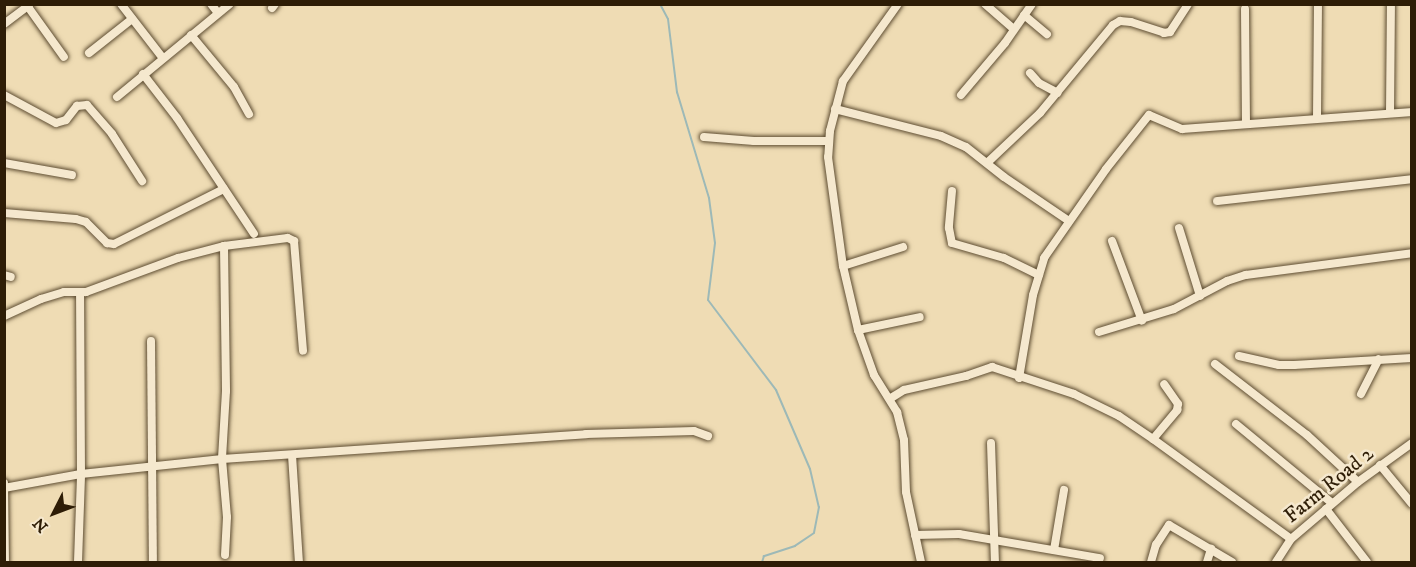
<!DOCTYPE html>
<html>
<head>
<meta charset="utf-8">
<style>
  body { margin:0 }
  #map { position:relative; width:1416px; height:567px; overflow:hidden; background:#efdcb4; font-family:"IM FELL DW Pica",serif }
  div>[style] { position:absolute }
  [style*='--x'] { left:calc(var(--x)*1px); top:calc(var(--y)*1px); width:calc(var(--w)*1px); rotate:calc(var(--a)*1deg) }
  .stream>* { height:2px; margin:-1px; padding:0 1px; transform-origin:1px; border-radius:1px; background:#9db9b7 }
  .roads { filter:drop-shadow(0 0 2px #5e4d32) drop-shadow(0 0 2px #5e4d32) }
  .street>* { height:8px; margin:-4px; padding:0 4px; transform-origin:4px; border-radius:4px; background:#f5e8ce }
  span { translate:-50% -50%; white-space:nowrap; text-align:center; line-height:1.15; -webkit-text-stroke:5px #f5e8ce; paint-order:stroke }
  .street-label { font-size:21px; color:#2e1d06 }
  .frame { position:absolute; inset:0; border:6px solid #2e1d06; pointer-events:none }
  .north { position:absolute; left:24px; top:483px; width:60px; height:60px; -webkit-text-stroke:4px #f5e8ce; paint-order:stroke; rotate:228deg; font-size:16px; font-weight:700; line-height:24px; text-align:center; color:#2e1d06 }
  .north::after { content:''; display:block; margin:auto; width:21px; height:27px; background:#2e1d06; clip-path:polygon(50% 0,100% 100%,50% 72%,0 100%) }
</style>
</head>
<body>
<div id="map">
  <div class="stream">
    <i style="--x:660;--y:4;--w:17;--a:62"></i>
    <i style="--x:668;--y:19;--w:74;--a:83"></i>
    <i style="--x:677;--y:92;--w:111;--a:73.2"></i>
    <i style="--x:709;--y:198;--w:45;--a:82.4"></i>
    <i style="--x:715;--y:243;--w:57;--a:97"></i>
    <i style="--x:708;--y:300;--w:113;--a:52.9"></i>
    <i style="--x:776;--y:390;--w:86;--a:66.7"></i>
    <i style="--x:810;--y:469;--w:39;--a:77"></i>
    <i style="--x:819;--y:507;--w:26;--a:101"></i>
    <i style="--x:814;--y:533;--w:23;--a:146"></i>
    <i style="--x:795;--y:546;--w:33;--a:162"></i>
    <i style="--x:764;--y:556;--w:6;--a:108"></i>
  </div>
  <div class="roads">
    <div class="street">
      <i style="--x:26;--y:4;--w:65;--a:54.4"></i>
      <i style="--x:121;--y:4;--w:67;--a:52.3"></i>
      <i style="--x:211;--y:4;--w:11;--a:52"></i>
      <i style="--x:898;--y:4;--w:95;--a:125.5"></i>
      <i style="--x:843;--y:81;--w:52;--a:104.6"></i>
      <i style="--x:830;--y:131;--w:26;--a:94"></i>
      <i style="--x:828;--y:157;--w:110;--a:82.2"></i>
      <i style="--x:843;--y:266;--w:66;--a:76.8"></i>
      <i style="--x:858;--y:330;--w:63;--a:-11.8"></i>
      <i style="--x:985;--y:4;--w:38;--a:41"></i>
      <i style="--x:272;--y:8;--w:5;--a:-53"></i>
      <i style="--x:1245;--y:9;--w:114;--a:89.5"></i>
      <i style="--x:1024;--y:15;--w:30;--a:40"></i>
      <i style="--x:4;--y:24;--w:31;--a:-37"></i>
      <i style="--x:191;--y:35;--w:67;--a:50.4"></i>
      <i style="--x:234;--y:87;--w:31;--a:61"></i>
      <i style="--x:89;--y:53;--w:55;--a:-38.3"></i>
      <i style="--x:1030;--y:73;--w:13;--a:48"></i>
      <i style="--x:1039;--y:83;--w:21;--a:28"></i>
      <i style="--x:143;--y:74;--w:56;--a:52.3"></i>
      <i style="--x:177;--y:118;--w:139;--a:56.4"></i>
      <i style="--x:4;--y:95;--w:59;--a:28.3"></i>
      <i style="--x:56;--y:123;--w:10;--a:-17"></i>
      <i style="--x:66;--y:120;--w:18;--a:-52"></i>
      <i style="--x:77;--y:106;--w:10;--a:-6"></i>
      <i style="--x:87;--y:105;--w:38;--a:49"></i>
      <i style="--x:112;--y:134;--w:56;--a:57.4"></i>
      <i style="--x:961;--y:95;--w:68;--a:-49.8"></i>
      <i style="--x:1005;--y:43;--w:47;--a:-55.3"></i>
      <i style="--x:117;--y:97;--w:146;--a:-39.5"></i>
      <i style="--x:835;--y:109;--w:109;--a:14.3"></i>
      <i style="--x:941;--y:136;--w:27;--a:24"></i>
      <i style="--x:966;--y:147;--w:48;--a:38.3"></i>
      <i style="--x:1004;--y:177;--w:78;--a:34.1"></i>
      <i style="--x:1390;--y:113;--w:109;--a:-89.5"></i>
      <i style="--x:1317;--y:117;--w:113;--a:-89.5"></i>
      <i style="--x:704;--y:137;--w:50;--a:4.6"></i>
      <i style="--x:754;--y:141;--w:74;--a:0"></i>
      <i style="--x:4;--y:163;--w:69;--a:10"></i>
      <i style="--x:987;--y:163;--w:73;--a:-43.3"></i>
      <i style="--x:1040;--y:113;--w:114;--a:-50.3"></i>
      <i style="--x:1113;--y:25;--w:8;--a:-30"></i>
      <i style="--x:1120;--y:21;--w:11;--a:5"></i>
      <i style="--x:1131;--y:22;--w:35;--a:18"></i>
      <i style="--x:1164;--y:33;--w:6;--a:-9"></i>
      <i style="--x:1170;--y:32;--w:33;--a:-57"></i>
      <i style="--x:952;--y:191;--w:37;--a:95"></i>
      <i style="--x:949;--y:228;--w:15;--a:79"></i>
      <i style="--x:952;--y:243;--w:54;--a:16.1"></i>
      <i style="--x:1004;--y:258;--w:39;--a:26"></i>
      <i style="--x:1217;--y:201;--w:196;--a:-6.4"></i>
      <i style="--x:4;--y:213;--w:72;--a:4.8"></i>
      <i style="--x:76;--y:219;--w:10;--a:17"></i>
      <i style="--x:86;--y:222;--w:30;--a:45"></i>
      <i style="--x:107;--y:243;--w:7;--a:8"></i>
      <i style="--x:114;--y:244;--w:123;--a:-26.6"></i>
      <i style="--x:1179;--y:228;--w:71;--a:72.8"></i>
      <i style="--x:1112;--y:241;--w:85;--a:69.4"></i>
      <i style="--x:224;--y:246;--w:145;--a:89.2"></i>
      <i style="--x:226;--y:391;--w:68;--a:93.4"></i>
      <i style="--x:222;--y:459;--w:58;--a:85.1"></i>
      <i style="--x:227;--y:517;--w:38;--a:93"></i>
      <i style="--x:843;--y:266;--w:63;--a:-17.6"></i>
      <i style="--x:4;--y:275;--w:7;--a:16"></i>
      <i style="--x:4;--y:316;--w:41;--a:-24.7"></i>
      <i style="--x:41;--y:299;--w:24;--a:-17"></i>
      <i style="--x:64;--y:292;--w:22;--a:0"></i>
      <i style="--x:86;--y:292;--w:98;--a:-20.3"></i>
      <i style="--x:178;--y:258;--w:48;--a:-14.6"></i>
      <i style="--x:224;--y:246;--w:64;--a:-7.1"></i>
      <i style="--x:288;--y:238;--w:7;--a:27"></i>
      <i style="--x:294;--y:241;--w:110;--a:85.3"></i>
      <i style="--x:858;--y:330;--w:48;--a:70.4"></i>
      <i style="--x:874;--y:375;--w:44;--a:58.1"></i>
      <i style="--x:897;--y:412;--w:29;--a:76"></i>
      <i style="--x:904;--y:440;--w:52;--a:87.8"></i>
      <i style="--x:906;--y:492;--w:72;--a:77.9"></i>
      <i style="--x:1099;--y:332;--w:78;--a:-17"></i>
      <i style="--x:1174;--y:309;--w:60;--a:-27.8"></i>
      <i style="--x:1227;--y:281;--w:20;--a:-18"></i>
      <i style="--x:1246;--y:275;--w:167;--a:-7.5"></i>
      <i style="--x:151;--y:341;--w:221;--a:89.5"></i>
      <i style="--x:1239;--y:356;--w:41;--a:12.7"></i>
      <i style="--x:1279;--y:365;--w:15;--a:0"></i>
      <i style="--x:1294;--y:365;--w:118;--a:-3.4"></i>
      <i style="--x:1215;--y:364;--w:116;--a:37.7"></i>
      <i style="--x:1307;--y:435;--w:69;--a:42.7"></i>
      <i style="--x:1019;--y:378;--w:84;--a:-80.4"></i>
      <i style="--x:1033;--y:295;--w:39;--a:-73"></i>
      <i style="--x:1044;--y:258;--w:108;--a:-55.1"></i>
      <i style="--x:1106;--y:169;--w:69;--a:-51.5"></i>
      <i style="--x:1149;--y:115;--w:36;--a:23"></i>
      <i style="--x:1182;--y:129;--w:231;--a:-4.2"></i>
      <i style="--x:1361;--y:394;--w:39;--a:-63"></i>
      <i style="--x:891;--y:398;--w:15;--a:-32"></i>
      <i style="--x:904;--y:390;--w:64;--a:-12.7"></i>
      <i style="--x:966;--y:376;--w:28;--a:-19"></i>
      <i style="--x:992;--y:367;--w:86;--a:18.2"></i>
      <i style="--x:1074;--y:394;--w:50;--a:26.1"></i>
      <i style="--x:1119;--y:416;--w:41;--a:34.1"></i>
      <i style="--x:1153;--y:439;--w:170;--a:35.9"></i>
      <i style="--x:1236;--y:424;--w:124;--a:39.5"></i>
      <i style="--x:1153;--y:439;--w:38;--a:-50"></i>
      <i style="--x:1177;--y:410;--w:6;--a:-81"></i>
      <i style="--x:1178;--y:404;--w:24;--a:-125"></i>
      <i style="--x:991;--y:443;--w:119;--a:88.1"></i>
      <i style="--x:292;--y:455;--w:107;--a:86.3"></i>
      <i style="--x:1380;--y:465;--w:50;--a:50.6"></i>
      <i style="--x:4;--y:483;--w:79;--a:89.3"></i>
      <i style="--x:4;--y:488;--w:78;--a:-10.3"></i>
      <i style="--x:81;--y:474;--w:142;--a:-6.1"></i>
      <i style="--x:222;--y:459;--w:365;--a:-3.9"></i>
      <i style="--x:586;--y:434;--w:108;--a:-1.6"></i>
      <i style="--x:694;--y:431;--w:15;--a:20"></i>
      <i style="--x:1326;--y:509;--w:67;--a:52.3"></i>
      <i style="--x:915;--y:535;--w:44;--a:-1.3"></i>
      <i style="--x:959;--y:534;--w:143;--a:9.7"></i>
      <i style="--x:1054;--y:550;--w:61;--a:-80.5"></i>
      <i style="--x:78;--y:562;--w:88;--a:-88"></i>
      <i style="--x:81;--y:474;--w:181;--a:-90.3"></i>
      <i style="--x:1151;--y:562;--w:18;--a:-74"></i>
      <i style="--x:1156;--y:545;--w:24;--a:-57"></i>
      <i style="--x:1169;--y:525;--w:73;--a:30.4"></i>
      <i style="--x:1207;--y:562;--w:14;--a:-73"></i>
      <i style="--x:1276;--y:562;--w:27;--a:-57"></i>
      <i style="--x:1291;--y:539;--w:88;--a:-40.4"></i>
      <i style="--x:1358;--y:482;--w:67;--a:-35.8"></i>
    </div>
  </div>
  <div class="street-label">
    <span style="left:1329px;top:485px;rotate:-39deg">Farm Road 2</span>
  </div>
  <div class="frame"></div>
  <div class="north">N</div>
</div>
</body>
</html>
